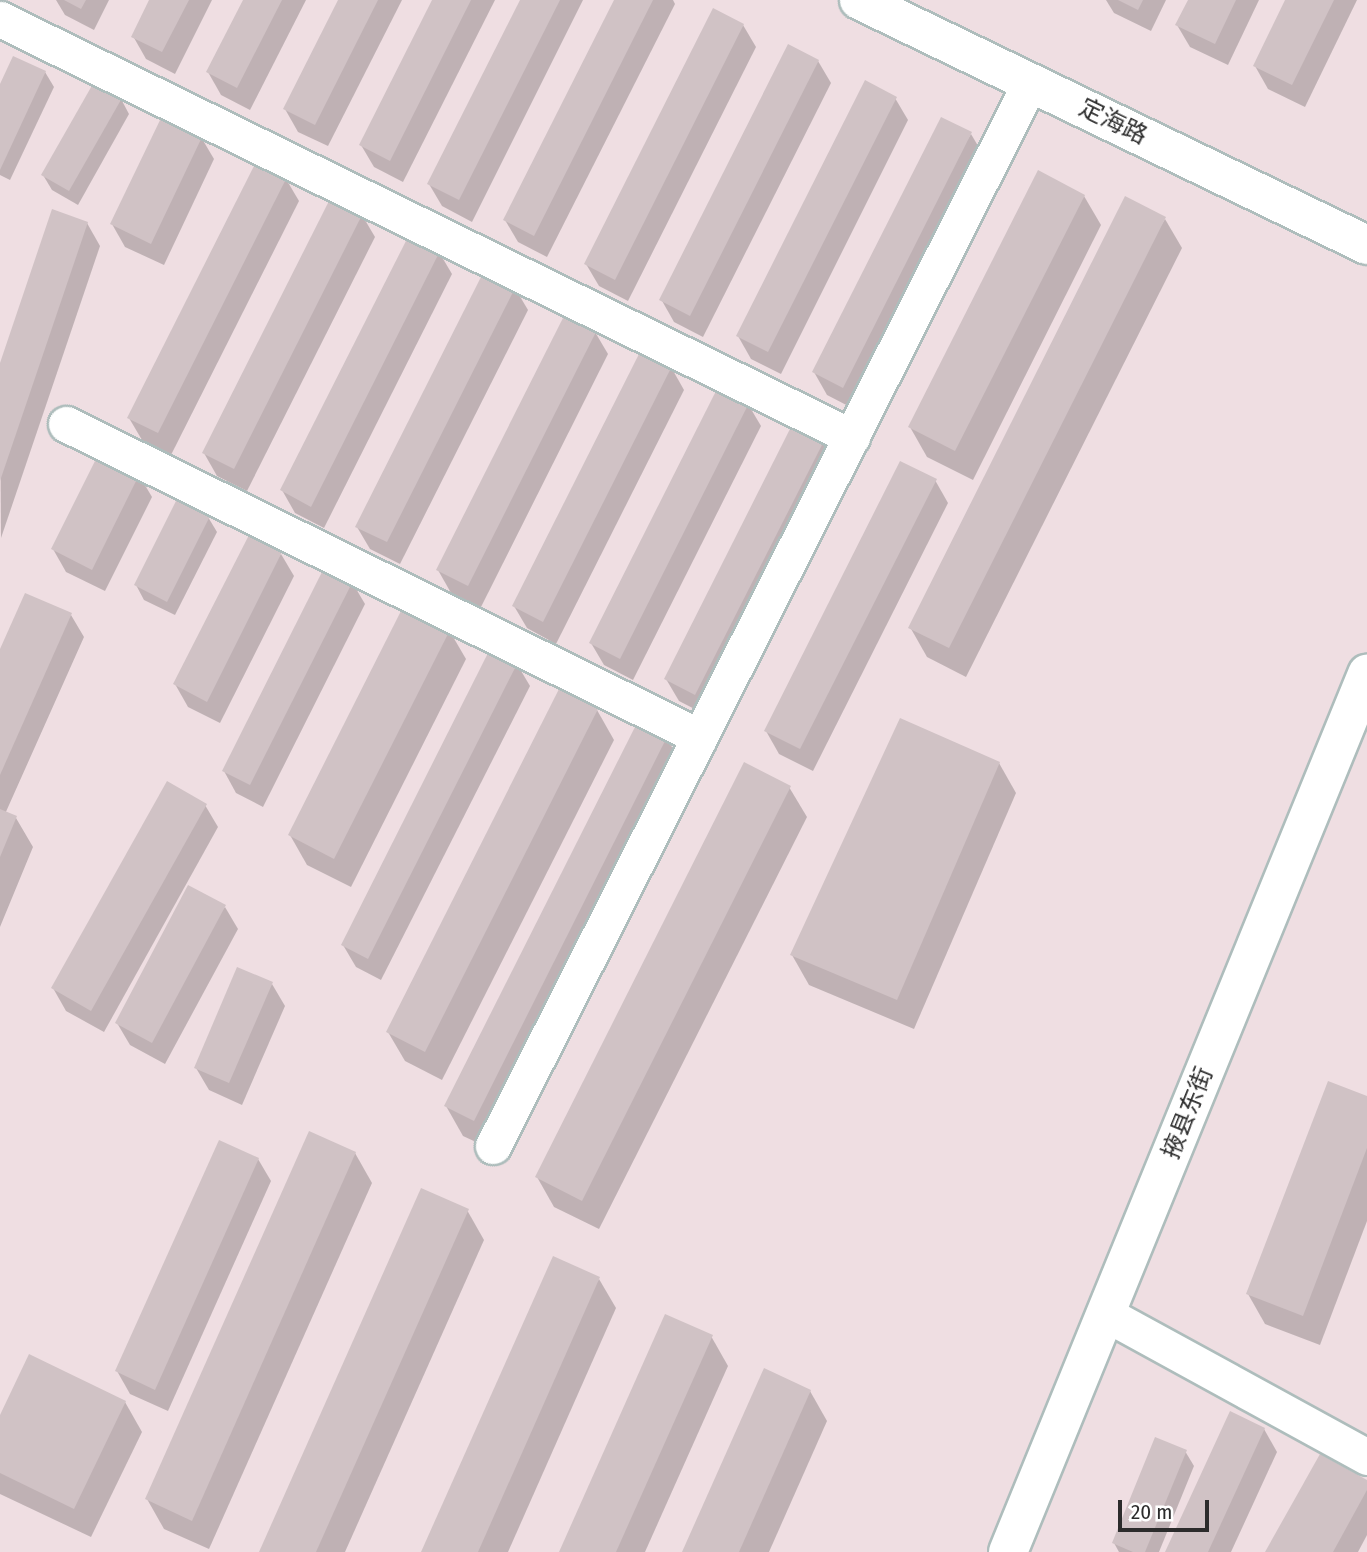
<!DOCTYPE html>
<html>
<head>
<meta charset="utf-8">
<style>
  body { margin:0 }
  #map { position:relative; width:1367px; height:1552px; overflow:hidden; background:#efdee2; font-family:"Fira Sans Condensed","Noto Sans SC",sans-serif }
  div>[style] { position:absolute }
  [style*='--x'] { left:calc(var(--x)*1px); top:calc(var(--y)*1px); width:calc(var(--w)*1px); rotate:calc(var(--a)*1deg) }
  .shadow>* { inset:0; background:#0003 }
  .building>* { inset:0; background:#d0c2c5 }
  .roads { filter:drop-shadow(2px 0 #aebdbc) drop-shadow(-2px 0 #aebdbc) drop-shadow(0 2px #aebdbc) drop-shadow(0 -2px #aebdbc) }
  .minor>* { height:35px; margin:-17.5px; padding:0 17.5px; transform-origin:17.5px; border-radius:17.5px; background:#fff }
  .tertiary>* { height:38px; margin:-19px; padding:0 19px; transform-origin:19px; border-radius:19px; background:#fff }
  .secondary>* { height:38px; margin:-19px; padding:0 19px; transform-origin:19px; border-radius:19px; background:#fff }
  span { translate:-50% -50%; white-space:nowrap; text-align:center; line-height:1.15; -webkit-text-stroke:6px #fff; paint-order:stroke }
  .street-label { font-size:24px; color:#2c2c2c }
  .scale { position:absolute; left:1118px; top:1500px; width:91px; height:32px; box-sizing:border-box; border:4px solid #2c2c2c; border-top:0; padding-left:9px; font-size:21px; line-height:24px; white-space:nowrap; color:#2c2c2c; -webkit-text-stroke:5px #fff; paint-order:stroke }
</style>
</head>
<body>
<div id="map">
  <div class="shadow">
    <i style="clip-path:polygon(56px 0,109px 0,94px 30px,65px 15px)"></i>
    <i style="clip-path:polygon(151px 0,212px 0,175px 74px,146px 59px,133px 36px)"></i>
    <i style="clip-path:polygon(245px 0,306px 0,250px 110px,221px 95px,208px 72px)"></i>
    <i style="clip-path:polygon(340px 0,402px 0,328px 146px,298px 132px,285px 109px)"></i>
    <i style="clip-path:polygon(434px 0,495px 0,403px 182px,374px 167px,361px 145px)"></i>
    <i style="clip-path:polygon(522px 0,583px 0,472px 222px,442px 206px,429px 184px)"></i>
    <i style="clip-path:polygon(616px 0,673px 0,675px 4px,547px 257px,518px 242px,505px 220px)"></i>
    <i style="clip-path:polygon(1106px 0,1166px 0,1151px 31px,1114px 13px)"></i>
    <i style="clip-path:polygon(1189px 0,1259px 0,1228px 65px,1190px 47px,1177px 25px)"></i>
    <i style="clip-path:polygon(1287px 0,1357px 0,1305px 107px,1268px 89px,1255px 66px)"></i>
    <i style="clip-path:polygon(743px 25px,756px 47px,628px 301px,599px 286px,586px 264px)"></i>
    <i style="clip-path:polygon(818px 61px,831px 83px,703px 337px,674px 322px,661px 299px)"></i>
    <i style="clip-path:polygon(45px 72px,54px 87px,10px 180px,0 175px,0 88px)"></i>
    <i style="clip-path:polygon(895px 98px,908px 120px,781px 374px,751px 359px,738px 336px)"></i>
    <i style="clip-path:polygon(121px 99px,129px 114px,78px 205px,52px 190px,43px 175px)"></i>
    <i style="clip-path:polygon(971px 134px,984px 156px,856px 410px,827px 395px,814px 372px)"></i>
    <i style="clip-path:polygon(201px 137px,214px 159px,164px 265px,125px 247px,112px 224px)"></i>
    <i style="clip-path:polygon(257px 164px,286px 179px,299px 201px,171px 455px,142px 440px,129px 418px)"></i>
    <i style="clip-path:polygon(1084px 196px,1101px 225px,973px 480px,927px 457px,910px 427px)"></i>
    <i style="clip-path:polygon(362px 215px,375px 237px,247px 491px,217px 476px,204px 453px)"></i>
    <i style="clip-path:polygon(1165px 219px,1182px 248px,966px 677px,927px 657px,910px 627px)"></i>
    <i style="clip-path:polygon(87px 223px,100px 246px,1px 538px,0 369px)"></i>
    <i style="clip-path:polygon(439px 252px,452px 274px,324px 528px,295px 513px,282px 490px)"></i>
    <i style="clip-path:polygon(515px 288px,528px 310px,400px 564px,370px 549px,357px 527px)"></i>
    <i style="clip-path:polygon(595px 332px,608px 354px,481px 607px,451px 593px,438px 570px)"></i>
    <i style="clip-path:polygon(671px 367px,684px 390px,556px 644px,527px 628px,514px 606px)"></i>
    <i style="clip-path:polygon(748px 404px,761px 426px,633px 680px,604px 665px,591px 643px)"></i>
    <i style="clip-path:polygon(823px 440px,836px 463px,708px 716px,679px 701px,666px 679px)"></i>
    <i style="clip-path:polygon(139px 475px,152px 497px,105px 591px,66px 572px,53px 549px)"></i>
    <i style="clip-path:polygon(935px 480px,948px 503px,813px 771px,779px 754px,766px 731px)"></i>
    <i style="clip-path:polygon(208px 517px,217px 532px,175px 615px,144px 600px,136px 585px)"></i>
    <i style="clip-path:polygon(281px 554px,294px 576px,220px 723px,188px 707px,175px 684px)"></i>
    <i style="clip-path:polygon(352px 582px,365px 604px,263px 807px,236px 793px,224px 771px)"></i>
    <i style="clip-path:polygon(71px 615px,84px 637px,5px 814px,16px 818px,33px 847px,0 927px,0 653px)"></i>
    <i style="clip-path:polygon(449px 630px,466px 659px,351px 887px,307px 865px,290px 835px)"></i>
    <i style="clip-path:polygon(517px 664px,530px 686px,381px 980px,356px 967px,343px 945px)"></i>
    <i style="clip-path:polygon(597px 710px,614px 740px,442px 1080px,405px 1061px,388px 1032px)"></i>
    <i style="clip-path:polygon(666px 737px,683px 766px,491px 1149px,463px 1136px,446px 1106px)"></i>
    <i style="clip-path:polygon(999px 763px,1016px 793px,914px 1029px,809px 985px,792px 955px)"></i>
    <i style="clip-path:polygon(789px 787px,807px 817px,599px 1229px,554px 1207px,537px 1177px)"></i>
    <i style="clip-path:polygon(205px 805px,218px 827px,104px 1032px,66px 1011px,53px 988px)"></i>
    <i style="clip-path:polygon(225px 907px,238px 929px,165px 1064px,130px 1045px,117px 1023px)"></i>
    <i style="clip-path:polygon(272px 984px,285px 1006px,242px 1105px,209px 1090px,196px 1068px)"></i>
    <i style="clip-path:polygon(1367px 1098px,1367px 1221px,1320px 1345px,1265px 1324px,1248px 1294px)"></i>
    <i style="clip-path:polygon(355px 1153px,372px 1183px,209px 1549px,164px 1529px,147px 1499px)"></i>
    <i style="clip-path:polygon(258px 1159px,271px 1181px,168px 1411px,130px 1394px,117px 1371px)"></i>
    <i style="clip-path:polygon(467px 1210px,484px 1240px,345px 1552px,261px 1552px)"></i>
    <i style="clip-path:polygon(599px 1279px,616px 1308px,508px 1552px,423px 1552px)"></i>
    <i style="clip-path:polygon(711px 1336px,728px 1366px,645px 1552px,561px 1552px)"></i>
    <i style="clip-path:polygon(810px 1391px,827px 1421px,769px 1552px,684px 1552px)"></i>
    <i style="clip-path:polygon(125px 1402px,142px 1432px,91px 1537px,0 1494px,0 1419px)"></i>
    <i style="clip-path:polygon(1264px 1429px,1277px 1452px,1231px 1552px,1167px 1552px)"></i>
    <i style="clip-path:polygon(1185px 1451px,1194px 1466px,1159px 1552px,1119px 1552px,1114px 1543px)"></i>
    <i style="clip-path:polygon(1367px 1482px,1367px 1535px,1358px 1552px,1267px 1552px)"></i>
  </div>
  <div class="building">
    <i style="clip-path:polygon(64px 0,86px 0,81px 9px)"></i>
    <i style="clip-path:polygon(149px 0,189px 0,162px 52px,131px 37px)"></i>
    <i style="clip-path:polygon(243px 0,282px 0,237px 88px,206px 72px)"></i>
    <i style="clip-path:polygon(338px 0,378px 0,315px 125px,283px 109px)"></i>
    <i style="clip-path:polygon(432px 0,471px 0,390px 161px,359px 145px)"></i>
    <i style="clip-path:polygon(520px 0,560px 0,459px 200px,427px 184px)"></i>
    <i style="clip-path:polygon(614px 0,653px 0,534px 236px,503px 220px)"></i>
    <i style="clip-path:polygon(1118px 0,1143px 0,1138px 10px)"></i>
    <i style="clip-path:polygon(1188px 0,1236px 0,1215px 44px,1175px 25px)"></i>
    <i style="clip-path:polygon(1285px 0,1334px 0,1292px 85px,1253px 66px)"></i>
    <i style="clip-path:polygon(713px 8px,744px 24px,615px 280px,584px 264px)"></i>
    <i style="clip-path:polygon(788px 44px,819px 60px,690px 316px,659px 300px)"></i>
    <i style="clip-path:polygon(13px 56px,46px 71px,0 170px,0 84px)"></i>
    <i style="clip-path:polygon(865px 80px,897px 97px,768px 352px,736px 336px)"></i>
    <i style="clip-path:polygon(94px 82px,122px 98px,69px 191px,41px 175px)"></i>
    <i style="clip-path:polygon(162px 116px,203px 135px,151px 244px,110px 224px)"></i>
    <i style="clip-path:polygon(941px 117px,972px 132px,843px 388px,812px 372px)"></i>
    <i style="clip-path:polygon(256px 162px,287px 177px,158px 433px,127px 418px)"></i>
    <i style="clip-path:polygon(1038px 170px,1085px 195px,955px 451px,908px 427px)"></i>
    <i style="clip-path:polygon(1125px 196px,1166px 217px,949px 648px,908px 628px)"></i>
    <i style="clip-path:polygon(331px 197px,363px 213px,234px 469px,202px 453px)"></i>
    <i style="clip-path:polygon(52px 209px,88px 222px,0 481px,0 363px)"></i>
    <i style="clip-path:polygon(409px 235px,440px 251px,311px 507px,280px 490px)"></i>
    <i style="clip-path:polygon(484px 271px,516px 286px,387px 542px,355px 527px)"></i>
    <i style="clip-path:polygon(565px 314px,597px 330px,468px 586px,436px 570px)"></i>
    <i style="clip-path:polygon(641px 350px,672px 366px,543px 622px,512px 606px)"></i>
    <i style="clip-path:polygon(718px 387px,749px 403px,620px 659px,589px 643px)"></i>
    <i style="clip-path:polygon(793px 423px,825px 439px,695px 695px,664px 679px)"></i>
    <i style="clip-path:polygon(99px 453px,140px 473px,92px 570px,51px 549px)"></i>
    <i style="clip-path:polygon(900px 461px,937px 479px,800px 749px,764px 731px)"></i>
    <i style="clip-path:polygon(177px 499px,210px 516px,167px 602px,134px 585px)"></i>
    <i style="clip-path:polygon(249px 535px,282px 552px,207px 702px,173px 684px)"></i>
    <i style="clip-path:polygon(325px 566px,353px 581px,250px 785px,222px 771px)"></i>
    <i style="clip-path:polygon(25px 593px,72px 613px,0 775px,0 649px)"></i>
    <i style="clip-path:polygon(404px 605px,451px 628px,334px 859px,288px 835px)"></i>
    <i style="clip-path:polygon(490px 649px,518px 662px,368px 959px,341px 945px)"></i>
    <i style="clip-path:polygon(559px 689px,598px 709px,425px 1052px,386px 1032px)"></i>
    <i style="clip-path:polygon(900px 718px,1000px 762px,897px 1000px,790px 955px)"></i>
    <i style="clip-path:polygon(638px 721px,668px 735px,474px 1121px,444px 1106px)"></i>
    <i style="clip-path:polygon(744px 762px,791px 786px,582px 1201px,535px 1177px)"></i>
    <i style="clip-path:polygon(167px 781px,207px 804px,91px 1011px,51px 988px)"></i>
    <i style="clip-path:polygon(0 809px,17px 816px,0 857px)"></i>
    <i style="clip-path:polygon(188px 885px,226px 905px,152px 1043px,115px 1023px)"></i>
    <i style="clip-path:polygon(237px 967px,273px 982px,229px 1083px,194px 1068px)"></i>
    <i style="clip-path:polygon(1328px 1081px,1367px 1096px,1367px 1148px,1303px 1316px,1246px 1294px)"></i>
    <i style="clip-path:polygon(309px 1131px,356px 1152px,192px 1521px,145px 1499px)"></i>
    <i style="clip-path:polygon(219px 1140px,259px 1158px,155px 1390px,115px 1371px)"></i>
    <i style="clip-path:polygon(421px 1188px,469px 1209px,316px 1552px,259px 1552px)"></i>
    <i style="clip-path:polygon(553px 1256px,600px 1277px,478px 1552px,421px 1552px)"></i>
    <i style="clip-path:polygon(665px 1314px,713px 1335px,616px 1552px,559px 1552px)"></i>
    <i style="clip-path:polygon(29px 1354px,126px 1401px,74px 1509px,0 1473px,0 1415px)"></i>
    <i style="clip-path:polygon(764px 1368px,811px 1390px,739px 1552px,682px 1552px)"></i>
    <i style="clip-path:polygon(1230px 1411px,1265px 1428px,1208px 1552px,1165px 1552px)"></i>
    <i style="clip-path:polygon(1155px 1437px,1187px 1450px,1145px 1552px,1133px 1552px,1112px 1543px)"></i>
    <i style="clip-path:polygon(1320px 1454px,1367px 1480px,1367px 1490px,1333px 1552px,1265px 1552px)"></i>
  </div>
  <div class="roads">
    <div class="minor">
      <i style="--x:0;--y:19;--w:949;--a:26.13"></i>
      <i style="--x:66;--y:424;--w:707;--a:26.28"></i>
      <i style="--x:493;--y:1146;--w:1191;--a:-63.2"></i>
      <i style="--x:1106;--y:1314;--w:298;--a:28.7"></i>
    </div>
    <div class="tertiary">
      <i style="--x:859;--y:0;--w:564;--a:25.75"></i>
    </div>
    <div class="secondary">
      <i style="--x:1008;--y:1552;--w:949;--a:-67.76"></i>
    </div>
  </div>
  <div class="street-label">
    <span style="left:1113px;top:122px;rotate:26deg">定海路</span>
    <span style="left:1188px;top:1113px;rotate:-68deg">掖县东街</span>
  </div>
  <div class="scale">20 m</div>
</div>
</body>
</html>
